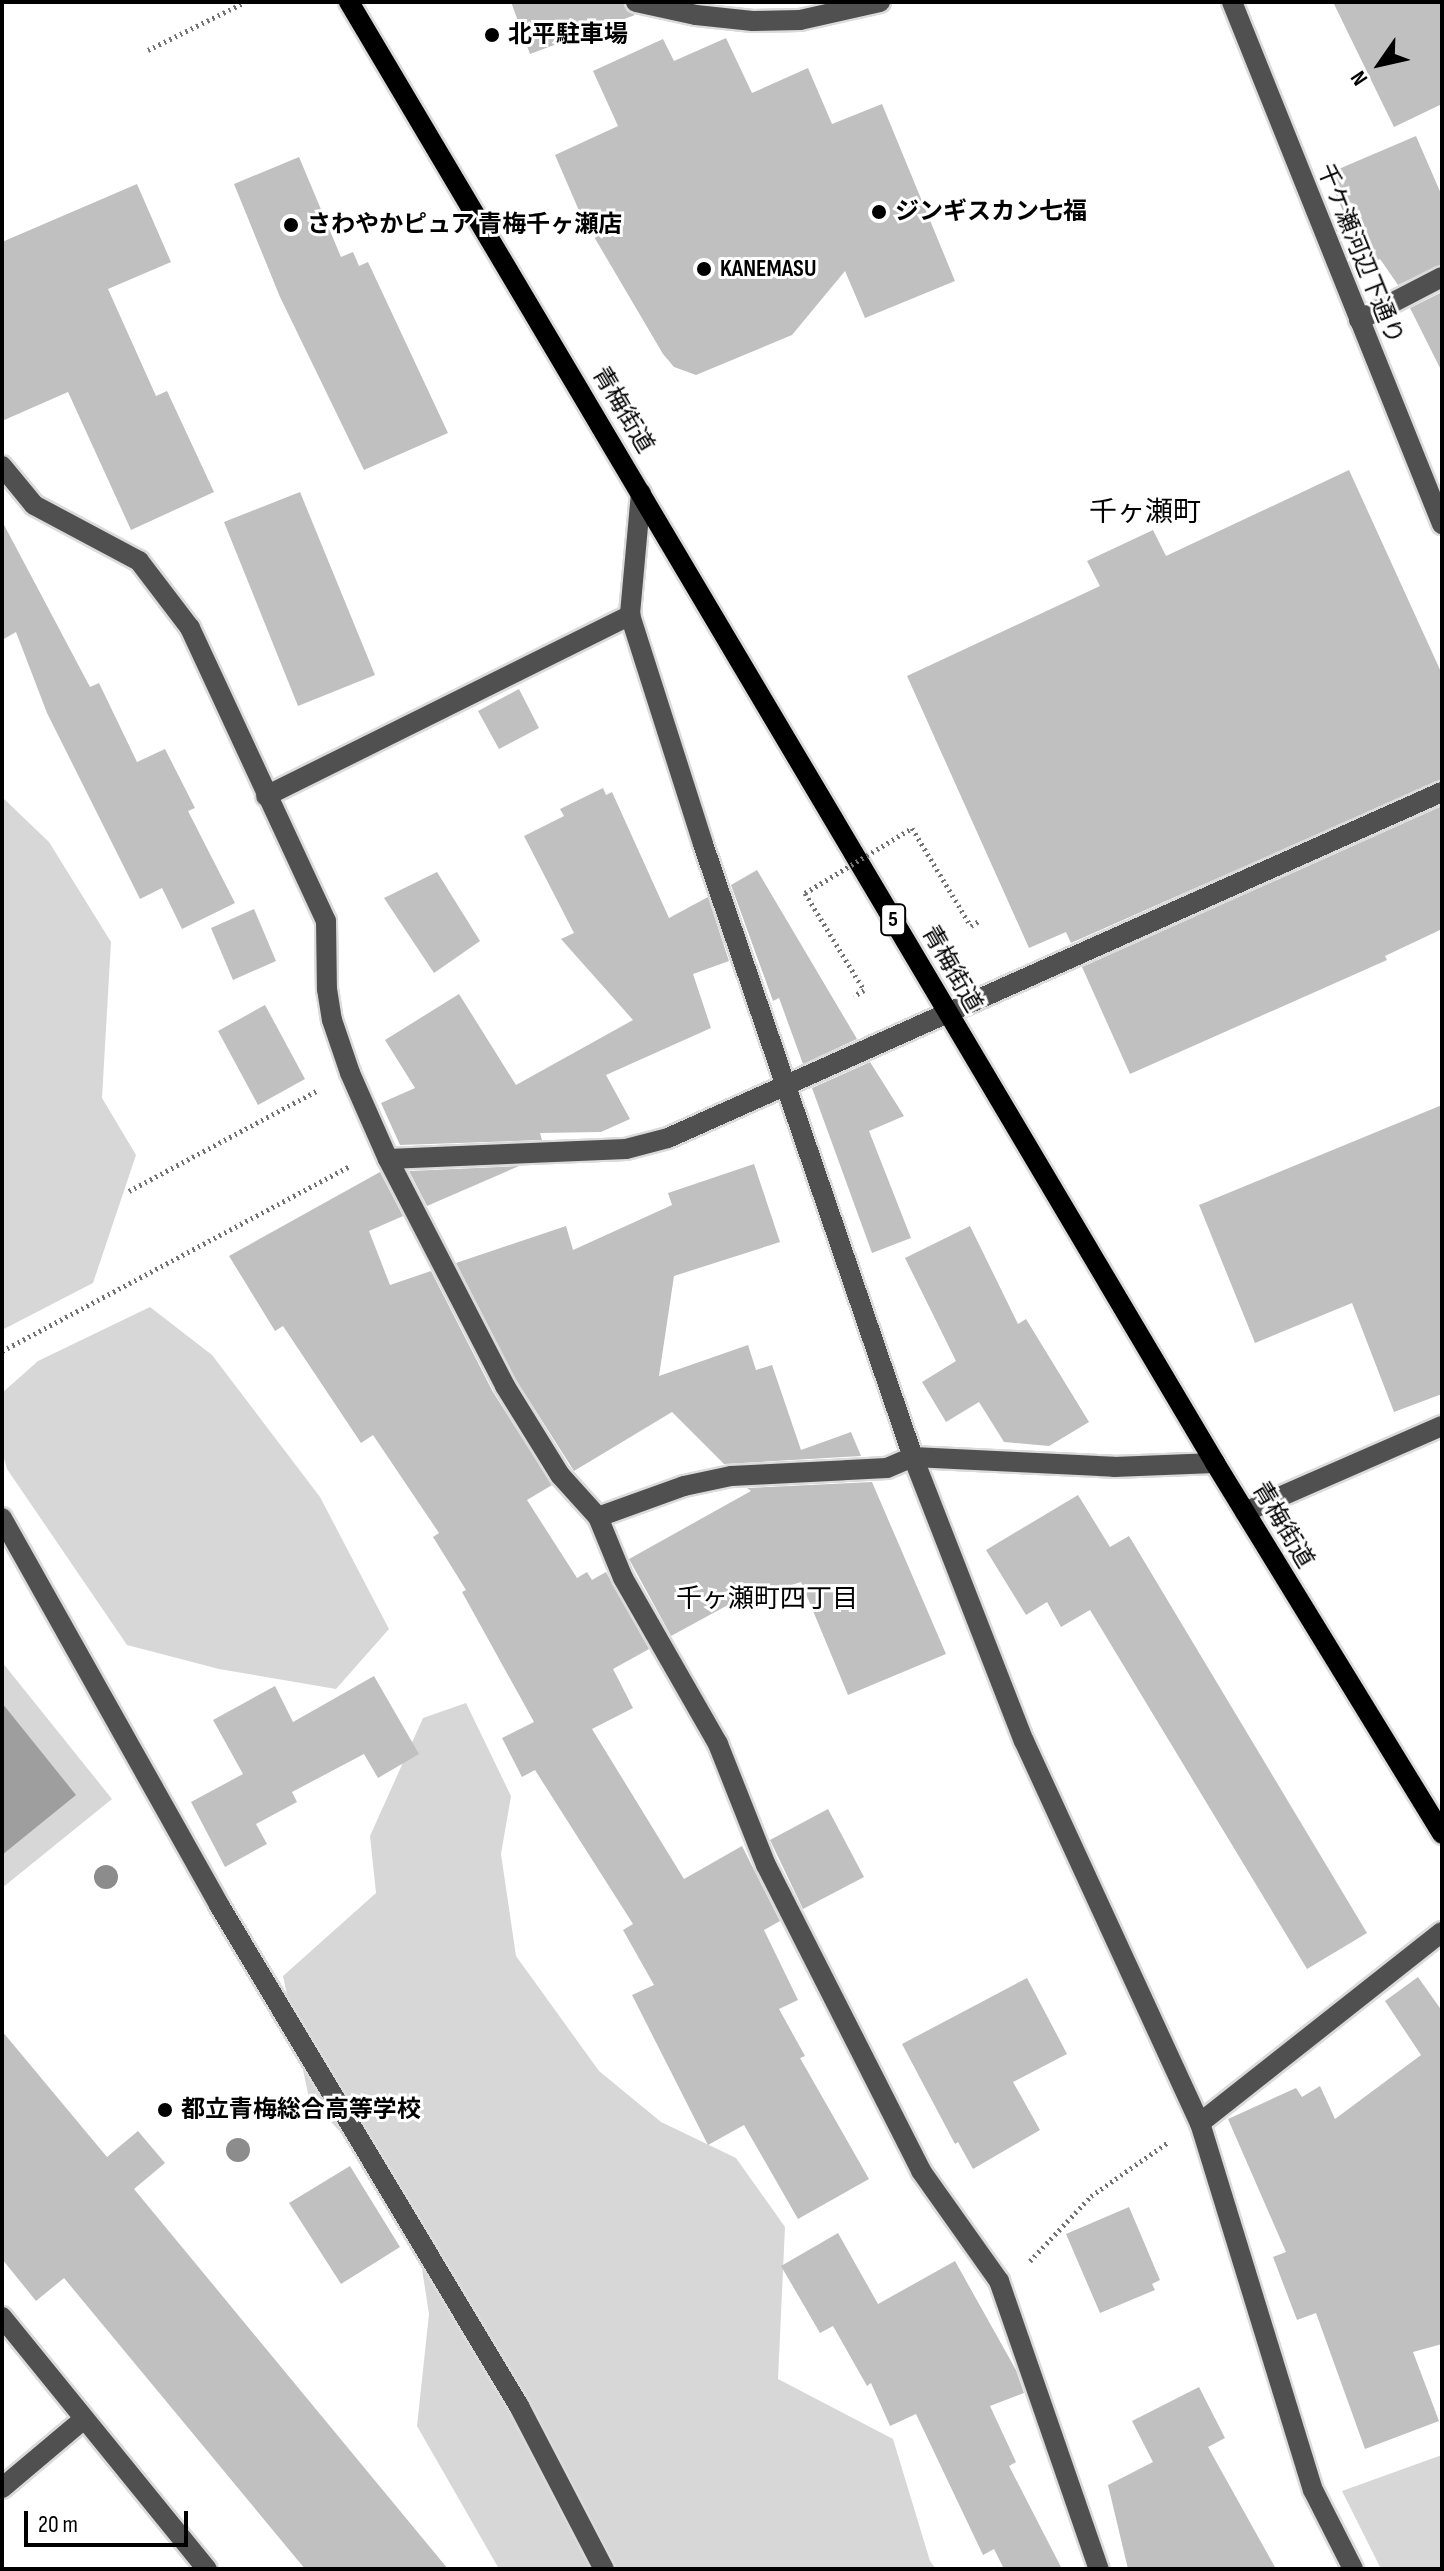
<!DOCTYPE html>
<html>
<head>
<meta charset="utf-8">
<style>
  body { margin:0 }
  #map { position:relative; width:1444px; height:2571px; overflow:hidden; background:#fff; font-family:"Sofia Sans Condensed","Noto Sans JP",sans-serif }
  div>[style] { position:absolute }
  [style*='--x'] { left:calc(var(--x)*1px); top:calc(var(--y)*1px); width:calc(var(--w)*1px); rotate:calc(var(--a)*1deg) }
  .green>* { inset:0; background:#d7d7d7 }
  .water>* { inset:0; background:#9e9e9e }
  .building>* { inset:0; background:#c0c0c0 }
  .path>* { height:5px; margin-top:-2.5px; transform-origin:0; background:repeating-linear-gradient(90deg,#727272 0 2px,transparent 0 6px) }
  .roads { filter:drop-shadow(2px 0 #dbdbdb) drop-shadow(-2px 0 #dbdbdb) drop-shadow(0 2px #dbdbdb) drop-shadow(0 -2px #dbdbdb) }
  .minor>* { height:20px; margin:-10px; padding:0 10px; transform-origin:10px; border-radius:10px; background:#505050 }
  .major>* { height:20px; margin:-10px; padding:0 10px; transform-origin:10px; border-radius:10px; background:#000 }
  .path-bridge>* { height:5px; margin-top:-2.5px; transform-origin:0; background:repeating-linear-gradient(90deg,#727272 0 2px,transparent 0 6px) }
  .trees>* { width:24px; height:24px; margin:-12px; border-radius:50%; background:#8c8c8c }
  .dots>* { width:22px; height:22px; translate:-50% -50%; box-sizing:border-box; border:4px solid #fff; border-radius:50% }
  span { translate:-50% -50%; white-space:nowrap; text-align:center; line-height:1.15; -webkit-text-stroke:6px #fff; paint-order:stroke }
  .shield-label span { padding:2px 6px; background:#fff; border:2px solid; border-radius:6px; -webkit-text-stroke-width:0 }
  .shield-label { font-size:22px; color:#000; font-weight:700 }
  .poi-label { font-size:24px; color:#000; font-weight:700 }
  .left { translate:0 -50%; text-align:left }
  .street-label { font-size:24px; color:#000 }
  .neighbourhood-label { font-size:26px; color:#000 }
  .quarter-label { font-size:28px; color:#000 }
  .frame { position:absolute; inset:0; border:4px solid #000; pointer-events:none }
  .north { position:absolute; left:1340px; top:24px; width:80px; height:80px; -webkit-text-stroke:6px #fff; paint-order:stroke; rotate:236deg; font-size:22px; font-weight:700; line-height:32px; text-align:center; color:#000 }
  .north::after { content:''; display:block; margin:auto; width:28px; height:36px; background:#000; clip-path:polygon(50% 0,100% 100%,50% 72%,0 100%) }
  .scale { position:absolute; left:24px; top:2511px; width:164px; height:36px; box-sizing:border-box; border:4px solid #000; border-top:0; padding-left:10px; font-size:24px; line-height:28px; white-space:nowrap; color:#000; -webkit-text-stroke:6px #fff; paint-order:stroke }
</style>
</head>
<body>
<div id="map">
  <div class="green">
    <i style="clip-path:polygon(2px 797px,49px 842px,111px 942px,102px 1098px,136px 1155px,93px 1283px,2px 1330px)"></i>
    <i style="clip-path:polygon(150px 1307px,212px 1355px,320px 1497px,389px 1629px,336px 1689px,219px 1669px,127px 1645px,7px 1469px,2px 1451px,2px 1393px,38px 1361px)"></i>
    <i style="clip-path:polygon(2px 1662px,112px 1799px,2px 1888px)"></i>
    <i style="clip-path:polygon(466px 1703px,511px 1796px,501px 1854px,516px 1956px,599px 2071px,661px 2122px,736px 2158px,785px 2227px,778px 2379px,893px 2439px,930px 2561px,936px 2569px,499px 2569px,417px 2426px,429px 2314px,413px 2211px,309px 2098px,283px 1976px,376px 1893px,370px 1836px,423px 1718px)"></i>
    <i style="clip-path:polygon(1442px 2455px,1442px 2569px,1381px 2569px,1342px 2491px)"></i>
  </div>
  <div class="water">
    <i style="clip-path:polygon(2px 1703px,76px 1795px,2px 1855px)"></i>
  </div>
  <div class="building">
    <i style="clip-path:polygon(511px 2px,623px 2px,627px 11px,635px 15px,530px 54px)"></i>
    <i style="clip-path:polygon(1333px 2px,1442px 2px,1442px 104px,1394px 127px)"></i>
    <i style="clip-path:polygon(726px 38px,752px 93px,808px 68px,832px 124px,882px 104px,955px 281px,865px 318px,845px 271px,792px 335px,696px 375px,674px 367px,663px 354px,580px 213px,555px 155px,618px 126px,593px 71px,663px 39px,674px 61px)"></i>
    <i style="clip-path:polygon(1416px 136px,1442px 196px,1442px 264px,1398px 285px,1380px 259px,1366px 265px,1327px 174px)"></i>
    <i style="clip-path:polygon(299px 157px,341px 257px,353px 252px,359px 266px,368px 262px,448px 433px,364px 470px,280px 297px,234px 184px)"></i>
    <i style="clip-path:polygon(137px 184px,171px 262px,108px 289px,156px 396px,167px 391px,214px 492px,131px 530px,68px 392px,2px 421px,2px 242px)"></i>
    <i style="clip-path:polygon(1442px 292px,1442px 372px,1410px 308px)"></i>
    <i style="clip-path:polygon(1349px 470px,1442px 674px,1442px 779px,1071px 943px,1066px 932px,1029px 948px,907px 676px,1100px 586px,1087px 561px,1153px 530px,1166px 556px)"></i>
    <i style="clip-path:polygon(300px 492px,375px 675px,298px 706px,224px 522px)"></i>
    <i style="clip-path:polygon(2px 521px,90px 687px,99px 683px,137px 762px,165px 749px,195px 808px,188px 811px,235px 903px,182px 929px,162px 888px,140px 899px,47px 713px,16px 632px,2px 640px)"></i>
    <i style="clip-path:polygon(519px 689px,539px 728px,499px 749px,478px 711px)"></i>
    <i style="clip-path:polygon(603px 788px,606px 795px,612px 792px,669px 918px,708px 897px,729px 961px,693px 974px,711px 1028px,606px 1075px,630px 1119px,601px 1132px,540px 1133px,542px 1140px,400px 1145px,381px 1103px,415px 1088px,385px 1040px,459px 994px,516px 1085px,633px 1020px,561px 939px,574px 933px,524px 836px,564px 816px,560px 809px)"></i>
    <i style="clip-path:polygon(1442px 806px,1442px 929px,1385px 956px,1387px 960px,1130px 1074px,1082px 967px)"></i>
    <i style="clip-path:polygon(757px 870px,857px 1039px,803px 1064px,779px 998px,773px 1001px,731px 885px)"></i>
    <i style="clip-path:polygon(437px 872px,480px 941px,434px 973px,384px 898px)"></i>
    <i style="clip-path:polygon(254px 909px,276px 961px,233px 980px,211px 928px)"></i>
    <i style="clip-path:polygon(265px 1005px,305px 1079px,258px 1105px,218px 1031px)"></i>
    <i style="clip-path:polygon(870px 1062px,904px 1116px,869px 1131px,911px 1238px,872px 1253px,812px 1088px)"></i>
    <i style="clip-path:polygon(1442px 1105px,1442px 1394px,1394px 1412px,1352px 1303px,1255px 1343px,1199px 1205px)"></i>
    <i style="clip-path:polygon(754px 1164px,780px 1242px,674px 1276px,659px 1376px,748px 1345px,756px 1370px,772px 1365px,801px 1450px,851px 1432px,861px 1456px,724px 1464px,672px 1412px,574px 1471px,516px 1380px,456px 1263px,566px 1226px,573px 1250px,672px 1205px,668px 1193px)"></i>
    <i style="clip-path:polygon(519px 1166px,427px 1206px,409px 1171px)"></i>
    <i style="clip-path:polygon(380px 1172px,403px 1216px,369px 1231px,390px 1285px,431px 1271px,493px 1392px,552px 1485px,527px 1500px,577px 1578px,587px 1572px,592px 1580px,606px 1572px,649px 1649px,613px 1669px,633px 1708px,592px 1729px,684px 1879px,742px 1846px,780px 1921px,764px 1930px,798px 2000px,779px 2009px,805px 2056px,800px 2058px,869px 2179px,798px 2219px,744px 2125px,708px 2145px,632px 1995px,654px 1985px,623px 1930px,633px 1924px,535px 1770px,522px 1777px,502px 1738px,534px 1722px,462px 1592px,466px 1590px,433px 1537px,439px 1533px,373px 1435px,361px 1443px,283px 1326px,275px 1331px,229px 1256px)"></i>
    <i style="clip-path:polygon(970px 1226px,1018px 1324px,1026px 1319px,1089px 1422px,1049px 1446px,1004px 1442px,979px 1402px,946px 1422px,922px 1382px,956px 1361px,905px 1258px)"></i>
    <i style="clip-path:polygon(872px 1482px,946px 1654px,848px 1695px,801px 1582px,728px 1605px,671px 1636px,629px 1559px,751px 1491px,747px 1488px)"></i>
    <i style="clip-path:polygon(1078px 1495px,1110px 1547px,1129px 1536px,1367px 1933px,1307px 1969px,1090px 1610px,1061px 1627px,1047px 1602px,1026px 1615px,986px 1550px)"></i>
    <i style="clip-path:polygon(374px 1676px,419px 1754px,378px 1778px,364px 1754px,292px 1792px,297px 1802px,256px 1824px,267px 1844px,225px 1867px,191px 1802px,243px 1774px,213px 1720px,275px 1686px,293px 1722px)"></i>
    <i style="clip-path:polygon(828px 1809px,864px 1877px,803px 1909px,770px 1840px)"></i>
    <i style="clip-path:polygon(1418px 1977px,1442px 2011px,1442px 2344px,1413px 2352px,1439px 2421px,1365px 2449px,1316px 2313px,1297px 2320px,1273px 2257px,1286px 2252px,1228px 2119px,1296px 2088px,1302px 2097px,1320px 2086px,1335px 2119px,1421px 2055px,1385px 2001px)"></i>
    <i style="clip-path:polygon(1027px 1978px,1067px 2054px,1013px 2082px,1040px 2130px,973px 2169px,958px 2142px,955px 2144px,902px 2044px)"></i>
    <i style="clip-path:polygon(2px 2031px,107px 2157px,138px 2131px,165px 2163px,134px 2189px,448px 2569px,305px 2569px,64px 2278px,36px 2301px,2px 2259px)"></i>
    <i style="clip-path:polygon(350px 2166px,400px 2247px,341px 2284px,289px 2203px)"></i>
    <i style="clip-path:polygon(1129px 2207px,1160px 2280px,1152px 2284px,1155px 2290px,1100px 2313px,1066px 2234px)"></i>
    <i style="clip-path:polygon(838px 2233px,878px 2304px,955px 2261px,1016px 2370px,1024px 2393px,990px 2406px,1016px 2462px,1009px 2466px,1062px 2569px,1004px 2569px,994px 2549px,983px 2555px,916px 2414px,890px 2426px,871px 2383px,867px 2386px,833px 2326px,820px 2333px,781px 2266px)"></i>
    <i style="clip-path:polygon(1199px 2387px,1225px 2438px,1208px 2447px,1276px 2569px,1128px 2569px,1108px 2485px,1153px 2462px,1132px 2421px)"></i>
  </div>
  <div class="path">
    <i style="--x:148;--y:50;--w:108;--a:-26.3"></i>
    <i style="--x:912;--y:828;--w:114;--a:59"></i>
    <i style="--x:971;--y:926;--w:9;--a:-32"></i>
    <i style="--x:805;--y:893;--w:114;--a:58.7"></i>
    <i style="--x:864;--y:990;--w:12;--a:149"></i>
    <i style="--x:129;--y:1191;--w:214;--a:-28.1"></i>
    <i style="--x:2;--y:1351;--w:394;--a:-28"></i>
    <i style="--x:1030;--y:2261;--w:89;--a:-46.8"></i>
    <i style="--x:1091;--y:2196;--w:93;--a:-34.9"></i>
  </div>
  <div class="roads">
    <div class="minor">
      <i style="--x:636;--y:2;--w:61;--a:12.2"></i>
      <i style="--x:696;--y:15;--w:57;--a:6"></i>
      <i style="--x:753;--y:21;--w:47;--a:-1.2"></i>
      <i style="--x:800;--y:20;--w:82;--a:-12.7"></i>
      <i style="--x:1232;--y:2;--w:563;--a:68.09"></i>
      <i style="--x:1359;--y:320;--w:93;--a:-27.4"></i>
      <i style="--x:2;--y:466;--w:50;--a:50.6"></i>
      <i style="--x:34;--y:505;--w:119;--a:28.1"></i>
      <i style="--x:139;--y:561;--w:84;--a:52.7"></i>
      <i style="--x:190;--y:628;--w:323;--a:65.1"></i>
      <i style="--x:326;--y:921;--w:68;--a:89.2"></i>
      <i style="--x:327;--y:989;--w:31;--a:81"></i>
      <i style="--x:332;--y:1020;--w:56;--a:71.2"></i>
      <i style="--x:350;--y:1073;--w:94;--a:66.2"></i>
      <i style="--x:388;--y:1159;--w:255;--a:62.7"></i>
      <i style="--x:505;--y:1386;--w:105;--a:58.3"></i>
      <i style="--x:560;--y:1475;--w:57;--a:47.9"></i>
      <i style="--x:598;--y:1517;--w:66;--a:67.7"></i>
      <i style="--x:623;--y:1578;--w:191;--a:60.2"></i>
      <i style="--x:718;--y:1744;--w:130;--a:68.4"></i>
      <i style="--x:766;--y:1865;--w:343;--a:63.1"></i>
      <i style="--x:921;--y:2171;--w:135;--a:54.7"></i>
      <i style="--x:999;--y:2281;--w:305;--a:70.9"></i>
      <i style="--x:641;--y:493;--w:122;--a:95.2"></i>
      <i style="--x:630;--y:615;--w:240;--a:72.3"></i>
      <i style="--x:703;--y:844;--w:648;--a:71.09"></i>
      <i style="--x:913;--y:1457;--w:305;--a:68.7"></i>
      <i style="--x:1024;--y:1741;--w:421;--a:65.3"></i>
      <i style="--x:1200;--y:2123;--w:384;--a:72.9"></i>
      <i style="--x:1313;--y:2490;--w:89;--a:63.1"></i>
      <i style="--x:266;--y:796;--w:407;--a:-26.4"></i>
      <i style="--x:388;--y:1159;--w:238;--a:-2.4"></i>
      <i style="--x:626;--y:1149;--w:43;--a:-14.7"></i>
      <i style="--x:668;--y:1138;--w:848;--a:-24.09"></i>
      <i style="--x:1245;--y:1512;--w:215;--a:-23.6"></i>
      <i style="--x:598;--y:1517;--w:91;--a:-19.8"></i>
      <i style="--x:684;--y:1486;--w:48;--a:-12"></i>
      <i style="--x:731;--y:1476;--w:156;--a:-2.9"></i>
      <i style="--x:887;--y:1468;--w:28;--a:-23"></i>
      <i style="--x:913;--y:1457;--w:201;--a:2.8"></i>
      <i style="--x:1114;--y:1467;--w:101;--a:-2.3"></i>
      <i style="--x:2;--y:1518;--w:444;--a:60.7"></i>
      <i style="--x:219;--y:1905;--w:584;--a:59.09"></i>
      <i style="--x:519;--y:2406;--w:184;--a:62.5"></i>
      <i style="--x:1200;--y:2123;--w:308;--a:-38.3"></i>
      <i style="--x:2;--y:2317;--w:325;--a:50.9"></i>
      <i style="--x:2;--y:2488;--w:107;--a:-40.1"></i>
    </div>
    <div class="major">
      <i style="--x:349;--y:2;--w:1698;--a:59.34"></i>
      <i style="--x:1215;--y:1463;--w:435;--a:58.5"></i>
    </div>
  </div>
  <div class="path-bridge">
    <i style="--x:805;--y:893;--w:125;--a:-31.3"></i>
  </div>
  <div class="trees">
    <i style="left:106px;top:1877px"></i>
    <i style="left:238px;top:2150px"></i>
  </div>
  <div class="dots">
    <i style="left:492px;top:35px;background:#000"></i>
    <i style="left:879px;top:212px;background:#000"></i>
    <i style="left:291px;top:225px;background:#000"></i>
    <i style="left:704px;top:269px;background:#000"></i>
    <i style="left:165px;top:2110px;background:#000"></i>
  </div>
  <div class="shield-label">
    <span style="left:893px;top:920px">5</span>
  </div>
  <div class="poi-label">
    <span class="left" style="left:508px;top:35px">北平駐車場</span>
    <span class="left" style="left:895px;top:212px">ジンギスカン七福</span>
    <span class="left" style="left:307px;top:225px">さわやかピュア 青梅千ヶ瀬店</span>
    <span class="left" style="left:720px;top:269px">KANEMASU</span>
    <span class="left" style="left:181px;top:2110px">都立青梅総合高等学校</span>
  </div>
  <div class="street-label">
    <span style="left:1360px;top:254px;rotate:68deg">千ケ瀬河辺下通り</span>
    <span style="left:623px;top:410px;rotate:59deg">青梅街道</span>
    <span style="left:952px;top:969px;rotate:60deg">青梅街道</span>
    <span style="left:1283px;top:1525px;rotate:59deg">青梅街道</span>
  </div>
  <div class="neighbourhood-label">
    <span style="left:767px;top:1600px">千ヶ瀬町四丁目</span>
  </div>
  <div class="quarter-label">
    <span style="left:1145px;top:513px">千ヶ瀬町</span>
  </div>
  <div class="frame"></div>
  <div class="north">N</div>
  <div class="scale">20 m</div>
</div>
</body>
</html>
